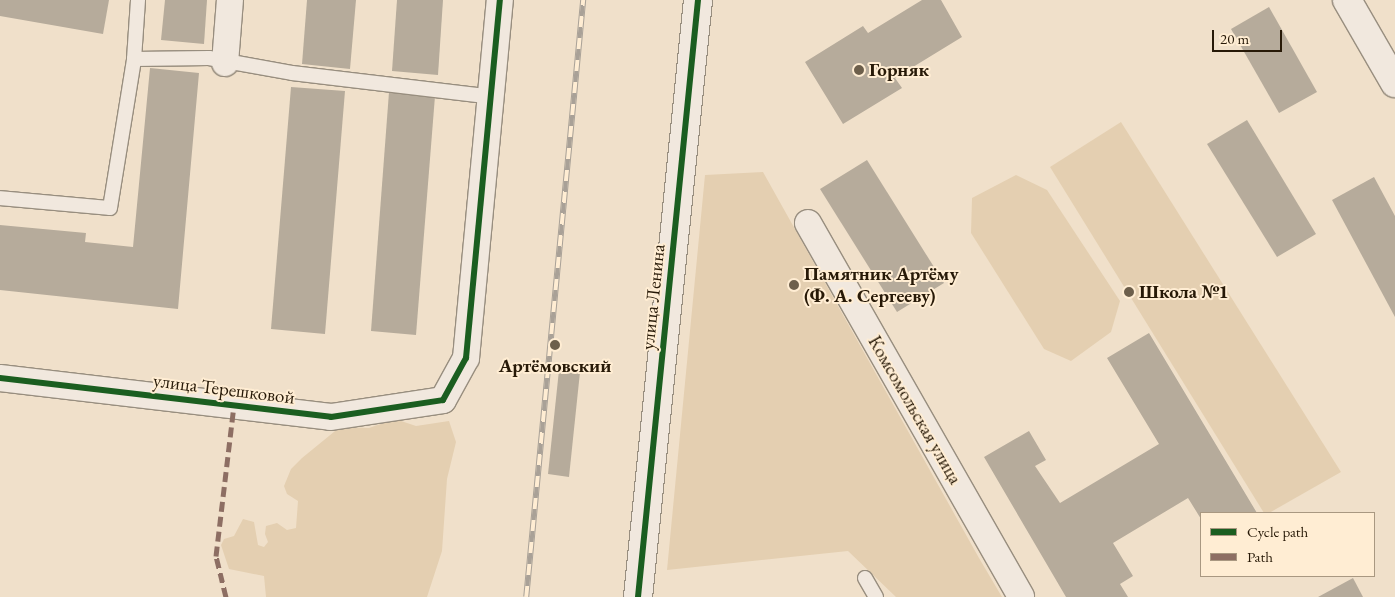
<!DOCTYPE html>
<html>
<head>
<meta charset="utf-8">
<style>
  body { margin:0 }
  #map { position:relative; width:1395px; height:597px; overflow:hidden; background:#f0e0ca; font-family:"EB Garamond",serif }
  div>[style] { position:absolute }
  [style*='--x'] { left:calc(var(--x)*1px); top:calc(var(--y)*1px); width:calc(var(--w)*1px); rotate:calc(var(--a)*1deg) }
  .green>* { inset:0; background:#e4cfb1 }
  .building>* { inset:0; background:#b6ab9b }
  .roads { filter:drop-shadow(1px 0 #988e7f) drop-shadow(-1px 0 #988e7f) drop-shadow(0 1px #988e7f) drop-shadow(0 -1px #988e7f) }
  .lane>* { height:14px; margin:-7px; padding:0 7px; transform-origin:7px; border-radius:7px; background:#f1e8de }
  .street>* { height:26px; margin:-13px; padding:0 13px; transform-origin:13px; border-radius:13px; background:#f1e8de }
  .secondary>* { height:28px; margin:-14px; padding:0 14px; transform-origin:14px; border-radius:14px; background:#f1e8de }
  .rail>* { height:5.5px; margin-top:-2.75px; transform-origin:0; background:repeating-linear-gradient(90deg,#ffedd3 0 11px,#a9a197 0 22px); box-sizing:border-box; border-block:1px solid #a9a197 }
  .quiet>* { height:5px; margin-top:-2.5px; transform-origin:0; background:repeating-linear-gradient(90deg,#8d6e63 0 10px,transparent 0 15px) }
  .cycleway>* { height:6px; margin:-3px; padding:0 3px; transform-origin:3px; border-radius:3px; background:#1b5e20 }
  .dots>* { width:14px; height:14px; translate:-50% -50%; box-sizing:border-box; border:2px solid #ffedd3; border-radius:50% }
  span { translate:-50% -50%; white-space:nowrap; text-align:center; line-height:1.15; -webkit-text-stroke:4px #ffedd3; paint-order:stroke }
  .poi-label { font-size:19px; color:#271907; font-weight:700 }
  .left { translate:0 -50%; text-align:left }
  .street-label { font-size:19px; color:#271907 }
  .legend { position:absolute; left:1200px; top:512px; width:175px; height:65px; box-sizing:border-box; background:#ffedd3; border:1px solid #a99881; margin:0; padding:6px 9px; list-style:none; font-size:15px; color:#271907 }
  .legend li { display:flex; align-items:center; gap:10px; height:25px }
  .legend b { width:25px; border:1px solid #a99881 }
  .scale { position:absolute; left:1212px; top:30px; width:70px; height:22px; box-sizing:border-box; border:2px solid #271907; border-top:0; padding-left:6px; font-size:15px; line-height:18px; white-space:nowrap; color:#271907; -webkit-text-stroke:4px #ffedd3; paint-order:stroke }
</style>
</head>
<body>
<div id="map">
  <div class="green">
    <i style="clip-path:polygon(1121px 122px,1341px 472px,1269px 513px,1264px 513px,1050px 167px)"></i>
    <i style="clip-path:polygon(763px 172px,979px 558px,1002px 597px,896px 597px,848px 551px,667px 570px,705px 175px)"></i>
    <i style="clip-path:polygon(1016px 175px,1047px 190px,1120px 301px,1111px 332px,1071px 361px,1044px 349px,971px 233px,972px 198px)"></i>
    <i style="clip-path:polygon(395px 419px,416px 426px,449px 421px,456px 442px,447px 479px,442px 551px,427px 597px,266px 597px,264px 576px,229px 569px,221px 545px,224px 539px,234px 536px,243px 519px,254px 522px,258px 545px,264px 547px,268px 542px,265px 534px,266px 526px,277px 523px,287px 530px,296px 528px,298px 501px,287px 494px,284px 486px,291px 469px,302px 458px,340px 427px,369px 428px)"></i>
  </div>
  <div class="building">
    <i style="clip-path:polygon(0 0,109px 0,103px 34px,0 16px)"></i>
    <i style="clip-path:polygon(165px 0,207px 0,204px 44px,161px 40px)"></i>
    <i style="clip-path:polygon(307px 0,356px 0,350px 69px,302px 64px)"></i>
    <i style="clip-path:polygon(397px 0,443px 0,438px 75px,392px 71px)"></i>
    <i style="clip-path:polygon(922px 0,941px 0,962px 37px,895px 78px,902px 88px,843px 124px,805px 62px,863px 26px,868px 33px)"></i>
    <i style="clip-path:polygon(1269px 7px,1317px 92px,1279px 113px,1231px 29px)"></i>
    <i style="clip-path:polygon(150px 68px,199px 73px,178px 309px,0 290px,0 225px,86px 233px,85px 242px,133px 247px)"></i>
    <i style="clip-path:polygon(291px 87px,345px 91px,325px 334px,271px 329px)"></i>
    <i style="clip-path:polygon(389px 92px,435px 96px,416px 335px,371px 331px)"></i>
    <i style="clip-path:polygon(1247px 120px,1316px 234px,1277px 257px,1207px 144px)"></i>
    <i style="clip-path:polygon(867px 160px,944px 283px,897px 312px,820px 189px)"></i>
    <i style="clip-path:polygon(1374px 177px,1395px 216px,1395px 317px,1332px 200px)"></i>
    <i style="clip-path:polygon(1149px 333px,1257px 513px,1201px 513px,1201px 519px,1188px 498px,1113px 543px,1133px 576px,1120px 584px,1128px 597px,1066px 597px,984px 457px,1029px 431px,1046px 460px,1035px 466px,1060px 503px,1159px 444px,1107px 358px)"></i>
    <i style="clip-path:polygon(559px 370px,580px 372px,569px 477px,548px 474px)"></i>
    <i style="clip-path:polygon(1353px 578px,1363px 597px,1318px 597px)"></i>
  </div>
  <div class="roads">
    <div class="lane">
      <i style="--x:134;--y:59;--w:75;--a:-0.8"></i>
      <i style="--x:209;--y:58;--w:84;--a:10.2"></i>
      <i style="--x:292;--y:73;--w:201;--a:6.8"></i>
      <i style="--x:0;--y:198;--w:110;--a:5.2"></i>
      <i style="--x:110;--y:208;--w:151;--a:-80.8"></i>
      <i style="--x:134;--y:59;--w:59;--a:-86.1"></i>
      <i style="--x:865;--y:578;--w:22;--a:60"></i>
    </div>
    <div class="street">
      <i style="--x:225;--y:63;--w:63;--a:-85.5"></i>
      <i style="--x:808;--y:223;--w:430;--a:60.3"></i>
      <i style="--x:0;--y:378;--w:333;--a:6.7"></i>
      <i style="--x:331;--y:417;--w:113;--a:-8.6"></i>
      <i style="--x:443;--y:400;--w:48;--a:-61.3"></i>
      <i style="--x:466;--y:358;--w:360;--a:-84.6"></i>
    </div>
    <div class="secondary">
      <i style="--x:1347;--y:0;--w:96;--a:60"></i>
      <i style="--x:638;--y:597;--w:600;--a:-84.26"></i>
    </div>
  </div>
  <div class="rail">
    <i style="--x:526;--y:597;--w:600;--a:-84.55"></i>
  </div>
  <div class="quiet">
    <i style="--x:226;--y:597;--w:42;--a:-103.7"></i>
    <i style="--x:216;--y:556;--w:152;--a:-83.2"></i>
  </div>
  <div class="cycleway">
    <i style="--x:0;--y:378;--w:333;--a:6.7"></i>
    <i style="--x:331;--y:417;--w:113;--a:-8.6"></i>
    <i style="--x:443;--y:400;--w:48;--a:-61.3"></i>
    <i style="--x:466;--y:358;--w:360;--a:-84.6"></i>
    <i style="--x:638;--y:597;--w:600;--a:-84.26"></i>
  </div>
  <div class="dots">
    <i style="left:859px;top:70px;background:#6d5f4b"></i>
    <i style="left:794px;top:285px;background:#6d5f4b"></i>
    <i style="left:1129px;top:292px;background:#6d5f4b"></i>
    <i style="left:555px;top:345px;background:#6d5f4b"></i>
  </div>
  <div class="poi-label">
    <span class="left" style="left:869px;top:70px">Горняк</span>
    <span class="left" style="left:804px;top:285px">Памятник Артёму<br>(Ф. А. Сергееву)</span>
    <span class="left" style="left:1139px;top:292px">Школа №1</span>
    <span style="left:555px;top:366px">Артёмовский</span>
  </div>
  <div class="street-label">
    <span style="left:653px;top:297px;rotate:-84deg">улица Ленина</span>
    <span style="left:224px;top:389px;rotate:7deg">улица Терешковой</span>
    <span style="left:915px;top:410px;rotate:60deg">Комсомольская улица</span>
  </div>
  <ul class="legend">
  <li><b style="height:6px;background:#1b5e20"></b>Cycle path</li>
  <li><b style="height:6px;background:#8d6e63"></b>Path</li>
  </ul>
  <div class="scale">20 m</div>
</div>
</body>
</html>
